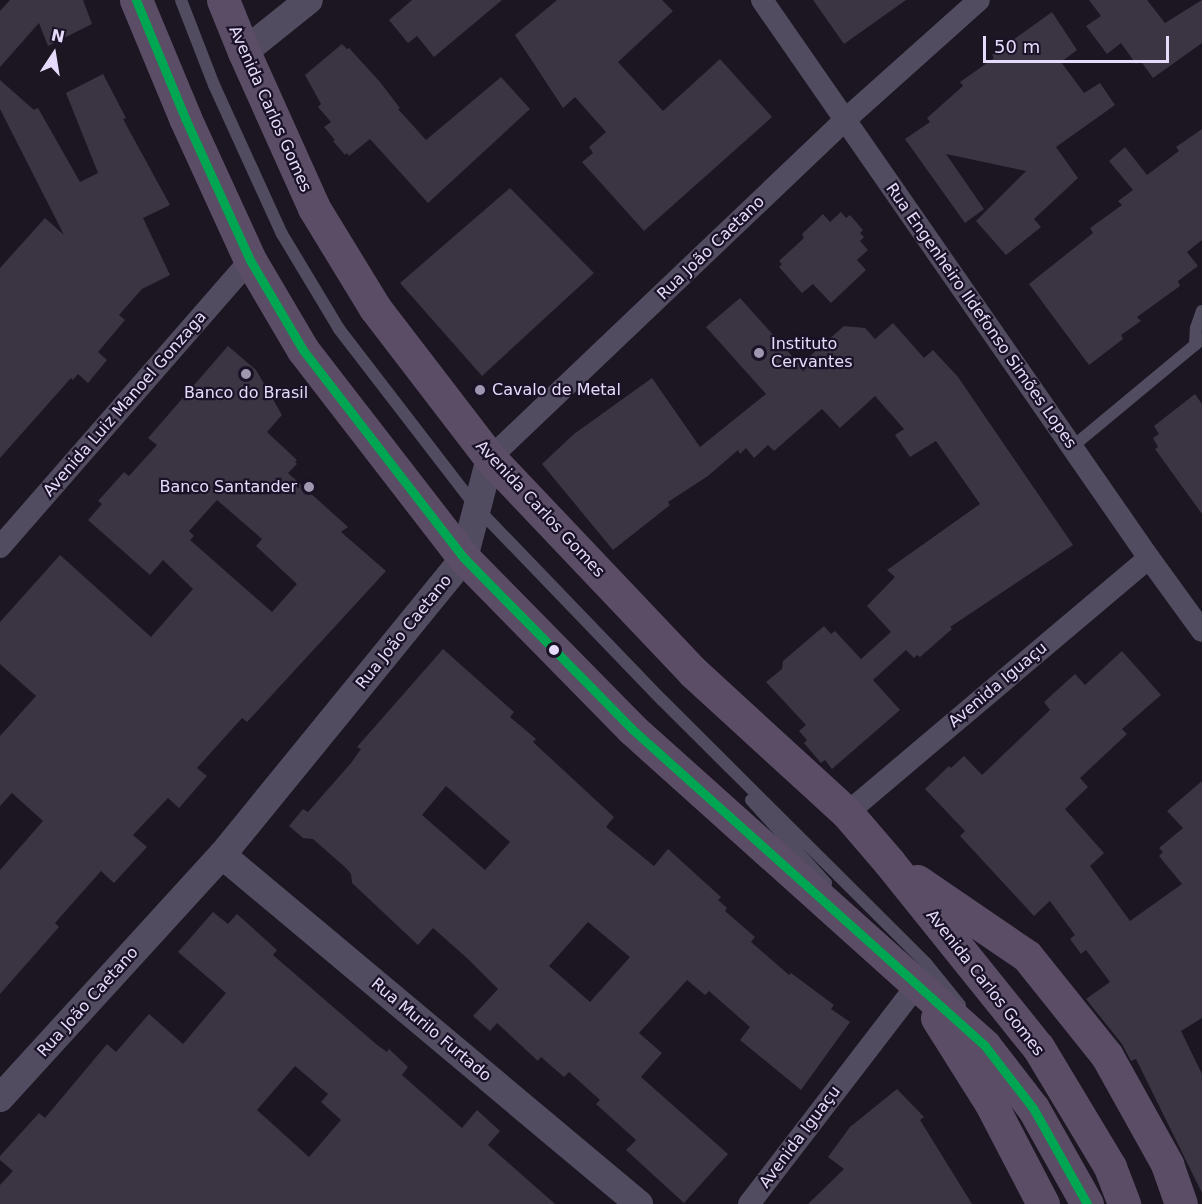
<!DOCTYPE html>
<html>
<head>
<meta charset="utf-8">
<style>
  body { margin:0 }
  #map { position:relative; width:1202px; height:1204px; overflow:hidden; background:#1b1622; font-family:"DejaVu Sans",sans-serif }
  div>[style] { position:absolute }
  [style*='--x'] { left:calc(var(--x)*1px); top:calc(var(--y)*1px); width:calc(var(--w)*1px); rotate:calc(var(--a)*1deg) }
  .building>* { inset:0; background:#3b3443 }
  .service>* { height:12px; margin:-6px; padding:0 6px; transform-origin:6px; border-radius:6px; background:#524c61 }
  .minor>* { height:22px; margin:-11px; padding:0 11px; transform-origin:11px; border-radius:11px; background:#524c61 }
  .tertiary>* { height:28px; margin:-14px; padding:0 14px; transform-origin:14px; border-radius:14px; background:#524c61 }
  .primary>* { height:33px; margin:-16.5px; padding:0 16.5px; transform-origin:16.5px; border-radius:16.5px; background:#5b4d65 }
  .bus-1>* { height:9px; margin:-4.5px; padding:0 4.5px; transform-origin:4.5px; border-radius:4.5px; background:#00a651 }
  .dots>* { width:16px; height:16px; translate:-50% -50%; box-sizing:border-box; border:3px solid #1a1226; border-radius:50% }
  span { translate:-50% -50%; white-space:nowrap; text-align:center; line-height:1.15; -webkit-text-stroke:4.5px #1a1226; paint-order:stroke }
  .street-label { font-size:16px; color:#e6dbfb }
  .poi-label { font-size:16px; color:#e6dbfb }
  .left { translate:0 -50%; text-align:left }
  .right { translate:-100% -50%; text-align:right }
  .north { position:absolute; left:24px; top:24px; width:60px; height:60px; -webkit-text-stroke:4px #1a1226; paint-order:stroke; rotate:12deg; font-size:16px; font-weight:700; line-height:24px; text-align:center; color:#e6dbfb }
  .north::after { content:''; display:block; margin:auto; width:21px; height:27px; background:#e6dbfb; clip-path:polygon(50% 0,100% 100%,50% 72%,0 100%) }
  .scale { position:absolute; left:983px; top:36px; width:186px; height:27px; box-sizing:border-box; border:3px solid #e6dbfb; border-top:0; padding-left:8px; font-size:18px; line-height:21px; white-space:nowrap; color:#e6dbfb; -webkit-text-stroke:4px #1a1226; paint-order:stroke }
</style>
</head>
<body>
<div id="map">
  <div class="building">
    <i style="clip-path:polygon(10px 0,83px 0,92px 24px,48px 46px,39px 23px,0 67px,0 11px)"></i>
    <i style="clip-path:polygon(412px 0,502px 0,434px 57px,417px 36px,408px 43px,389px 20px)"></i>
    <i style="clip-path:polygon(557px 0,662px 0,673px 11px,618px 62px,663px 111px,720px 59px,772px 117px,644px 231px,582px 162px,593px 153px,589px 147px,606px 132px,575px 97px,563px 108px,515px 35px)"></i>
    <i style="clip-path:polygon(813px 0,906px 0,844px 44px)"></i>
    <i style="clip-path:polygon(1089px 0,1147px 0,1165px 23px,1202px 0,1202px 43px,1153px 78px,1140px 60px,1136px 64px,1121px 43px,1107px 54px,1086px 26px,1101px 16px)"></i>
    <i style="clip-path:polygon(1052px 12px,1077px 50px,1061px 62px,1084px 93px,1100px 83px,1115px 105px,1056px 147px,1078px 178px,1034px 219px,1041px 227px,1006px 255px,976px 221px,1026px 171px,946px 154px,984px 209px,965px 223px,905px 139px,930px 122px,927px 118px,963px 86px,960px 82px,994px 58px,992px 55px)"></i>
    <i style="clip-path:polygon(342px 44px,347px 49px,349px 48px,380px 82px,400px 108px,398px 109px,426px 140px,501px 77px,530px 109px,428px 203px,370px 139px,349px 156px,347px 153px,345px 155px,333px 141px,335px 140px,324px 127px,331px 122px,318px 107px,321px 104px,305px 75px)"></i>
    <i style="clip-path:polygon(103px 74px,126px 118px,123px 119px,170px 205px,143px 218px,170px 275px,142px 289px,119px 315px,125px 320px,98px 352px,107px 360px,88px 383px,78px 374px,73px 380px,71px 378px,0 458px,0 268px,45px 218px,64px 235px,0 109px,0 80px,34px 110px,38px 108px,80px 182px,98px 173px,66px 93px)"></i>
    <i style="clip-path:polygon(1202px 129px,1202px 240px,1187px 252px,1198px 266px,1178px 281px,1180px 286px,1137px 317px,1141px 321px,1121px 335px,1123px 339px,1089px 365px,1029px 284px,1093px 233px,1090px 228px,1122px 205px,1118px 201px,1133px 190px,1109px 161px,1125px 147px,1147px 175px,1179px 151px,1176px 147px)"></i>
    <i style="clip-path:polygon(510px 188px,594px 273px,482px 376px,400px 283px)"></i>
    <i style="clip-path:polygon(841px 212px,846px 218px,850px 215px,863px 230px,860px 233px,864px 237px,860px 241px,868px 250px,857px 260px,866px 270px,831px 303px,813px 284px,802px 293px,779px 267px,782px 264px,779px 261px,804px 238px,802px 234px,823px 214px,830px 222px)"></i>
    <i style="clip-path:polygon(740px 298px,800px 365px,844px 326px,865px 328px,875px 339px,893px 323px,924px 358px,933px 350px,958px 377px,1073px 545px,950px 627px,952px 629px,920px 657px,917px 655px,914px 658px,906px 650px,873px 680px,900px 710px,832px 769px,825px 760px,821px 763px,804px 743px,807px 740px,799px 731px,806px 725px,766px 682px,782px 669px,783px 661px,824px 626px,831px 634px,835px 631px,861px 659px,891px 632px,867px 606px,895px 577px,887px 570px,980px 504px,936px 441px,910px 457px,895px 435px,904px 429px,875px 396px,840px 428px,822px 409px,774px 451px,768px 445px,754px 458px,746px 448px,740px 454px,738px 450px,708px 476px,668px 502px,670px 505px,613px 550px,542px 464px,574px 434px,652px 378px,700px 447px,766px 394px,706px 327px)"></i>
    <i style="clip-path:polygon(evenodd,228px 346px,256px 370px,282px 415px,267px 432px,297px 460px,295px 462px,297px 464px,288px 473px,348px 527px,341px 532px,386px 571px,247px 722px,242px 718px,197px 768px,207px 776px,179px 808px,168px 798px,133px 835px,147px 847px,114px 883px,101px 871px,55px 923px,59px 927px,0 994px,0 870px,43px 821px,12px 793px,0 806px,0 736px,36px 696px,0 664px,0 622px,60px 555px,151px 637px,193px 589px,163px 560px,150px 575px,88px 520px,102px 504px,98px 501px,124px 472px,129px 476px,157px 445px,148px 438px,228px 346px,217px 500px,262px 539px,256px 546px,297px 584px,272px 612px,190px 540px,194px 536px,189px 531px,217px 500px)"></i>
    <i style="clip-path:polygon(1195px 394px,1202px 404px,1202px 514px,1155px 449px,1158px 447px,1153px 438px,1159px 434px,1154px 426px)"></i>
    <i style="clip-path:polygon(evenodd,443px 649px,514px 712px,510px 717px,536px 739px,533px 742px,614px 817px,606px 827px,654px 866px,668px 849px,721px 897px,718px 900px,727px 908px,725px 911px,755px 937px,751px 942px,789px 975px,791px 973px,834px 1005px,831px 1009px,850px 1022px,801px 1090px,740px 1040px,750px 1027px,709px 991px,705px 995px,687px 980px,639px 1033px,662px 1053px,641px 1077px,728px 1154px,684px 1203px,626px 1150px,636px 1140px,596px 1104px,600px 1100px,569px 1072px,564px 1077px,541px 1057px,538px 1061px,497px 1023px,490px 1031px,473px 1016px,498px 989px,468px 959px,433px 928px,418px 945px,352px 883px,351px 874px,346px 868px,313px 839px,303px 838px,289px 826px,303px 809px,308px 812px,351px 763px,361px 749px,357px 747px,443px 649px,446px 786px,510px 842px,485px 870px,422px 815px,446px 786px,443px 649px,588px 922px,630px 957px,590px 1002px,549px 966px,588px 922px)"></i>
    <i style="clip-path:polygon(1122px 651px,1161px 695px,1122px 729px,1127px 734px,1080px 778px,1088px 787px,1065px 809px,1104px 853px,1090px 866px,1130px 921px,1182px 884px,1159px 856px,1163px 852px,1159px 848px,1183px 828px,1167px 811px,1202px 781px,1202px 1018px,1181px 1031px,1202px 1074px,1202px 1193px,1136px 1059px,1131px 1061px,1122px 1044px,1086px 999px,1110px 982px,1086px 950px,1081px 954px,1070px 939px,1075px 935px,1050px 901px,1034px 916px,960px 836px,965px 831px,925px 789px,949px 766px,951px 768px,964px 756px,982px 775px,1050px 710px,1044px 702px,1075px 674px,1085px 685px)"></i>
    <i style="clip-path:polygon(evenodd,213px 912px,228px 924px,237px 914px,277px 950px,273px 955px,376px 1044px,387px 1052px,389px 1049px,408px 1067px,402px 1075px,462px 1128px,477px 1110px,500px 1131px,488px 1145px,555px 1204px,0 1204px,0 1185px,13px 1171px,0 1160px,0 1156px,39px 1113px,45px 1118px,107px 1044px,116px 1052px,149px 1014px,183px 1044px,226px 993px,178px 952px,213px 912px,295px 1066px,328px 1094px,321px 1102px,341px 1120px,309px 1157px,257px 1110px,295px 1066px)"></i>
    <i style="clip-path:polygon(897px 1089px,924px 1117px,920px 1120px,972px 1204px,808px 1204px,844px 1169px,828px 1157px,850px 1127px)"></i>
  </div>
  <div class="service">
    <i style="--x:181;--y:0;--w:91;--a:68.8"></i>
    <i style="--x:214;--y:85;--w:164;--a:65.5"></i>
    <i style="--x:282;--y:234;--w:111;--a:59"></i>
    <i style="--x:339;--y:329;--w:226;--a:52.4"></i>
    <i style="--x:477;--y:508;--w:267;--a:46.1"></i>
    <i style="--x:662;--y:700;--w:373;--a:44.9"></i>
    <i style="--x:926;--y:963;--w:54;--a:51"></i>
    <i style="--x:1195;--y:345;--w:17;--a:-87"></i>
    <i style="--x:1196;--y:328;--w:18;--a:-71"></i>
    <i style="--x:1072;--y:447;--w:169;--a:-39.7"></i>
    <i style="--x:751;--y:800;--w:112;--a:47.9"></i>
  </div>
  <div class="minor">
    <i style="--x:762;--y:0;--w:679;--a:55.26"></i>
    <i style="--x:1149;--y:558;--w:90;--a:54"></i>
    <i style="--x:490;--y:458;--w:492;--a:-43.6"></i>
    <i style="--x:846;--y:119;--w:178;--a:-41.8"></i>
    <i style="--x:0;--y:547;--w:381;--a:-48.9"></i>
    <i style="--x:847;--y:813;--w:395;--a:-40.2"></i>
    <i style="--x:749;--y:1204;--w:276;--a:-52.5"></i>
  </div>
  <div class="tertiary">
    <i style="--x:244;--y:52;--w:83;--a:-38.7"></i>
    <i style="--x:222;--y:855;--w:544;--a:39.93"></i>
    <i style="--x:0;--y:1098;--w:329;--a:-47.6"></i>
    <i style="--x:222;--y:855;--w:383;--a:-50.8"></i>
    <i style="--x:464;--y:558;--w:103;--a:-75.4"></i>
  </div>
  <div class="primary">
    <i style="--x:136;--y:0;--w:128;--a:67.4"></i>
    <i style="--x:185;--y:118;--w:156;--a:65.4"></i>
    <i style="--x:250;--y:260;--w:104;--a:59.5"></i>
    <i style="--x:303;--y:350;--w:263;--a:52.3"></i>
    <i style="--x:464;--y:558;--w:240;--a:45.5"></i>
    <i style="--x:632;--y:729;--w:474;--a:41.9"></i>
    <i style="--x:985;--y:1046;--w:78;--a:52.3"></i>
    <i style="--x:1033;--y:1108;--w:110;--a:60.6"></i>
    <i style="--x:223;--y:0;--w:56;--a:68"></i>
    <i style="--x:244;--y:52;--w:171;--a:65.8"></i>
    <i style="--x:314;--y:208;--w:117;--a:58.6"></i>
    <i style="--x:375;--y:308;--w:189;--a:52.5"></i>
    <i style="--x:490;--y:458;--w:295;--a:46.5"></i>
    <i style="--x:693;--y:672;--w:209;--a:42.5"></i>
    <i style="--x:847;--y:813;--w:65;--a:49.4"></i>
    <i style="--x:889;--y:862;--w:238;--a:51.2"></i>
    <i style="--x:1038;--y:1047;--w:140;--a:59"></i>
    <i style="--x:1110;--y:1167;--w:40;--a:69"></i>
    <i style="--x:917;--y:881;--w:133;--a:34.3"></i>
    <i style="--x:1027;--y:956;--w:128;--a:51.3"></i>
    <i style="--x:1107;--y:1056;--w:124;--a:60.9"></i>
    <i style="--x:1167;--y:1164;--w:42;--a:70.7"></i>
    <i style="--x:937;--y:1018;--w:99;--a:57.8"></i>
    <i style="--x:990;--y:1102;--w:115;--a:62.5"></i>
  </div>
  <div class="bus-1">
    <i style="--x:136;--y:0;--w:128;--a:67.4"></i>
    <i style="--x:185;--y:118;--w:156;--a:65.4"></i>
    <i style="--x:250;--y:260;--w:104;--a:59.5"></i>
    <i style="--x:303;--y:350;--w:263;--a:52.3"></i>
    <i style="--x:464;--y:558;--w:240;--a:45.5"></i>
    <i style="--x:632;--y:729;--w:474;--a:41.9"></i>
    <i style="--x:985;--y:1046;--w:78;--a:52.3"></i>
    <i style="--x:1033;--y:1108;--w:110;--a:60.6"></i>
  </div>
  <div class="dots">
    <i style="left:759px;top:353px;background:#9f96af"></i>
    <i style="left:246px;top:374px;background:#9f96af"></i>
    <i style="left:480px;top:390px;background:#9f96af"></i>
    <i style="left:309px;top:487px;background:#9f96af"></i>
    <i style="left:554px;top:650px;background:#e6dbfb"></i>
  </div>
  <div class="street-label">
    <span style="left:270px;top:109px;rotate:66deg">Avenida Carlos Gomes</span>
    <span style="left:711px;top:248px;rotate:-44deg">Rua João Caetano</span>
    <span style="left:981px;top:316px;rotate:55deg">Rua Engenheiro Ildefonso Simões Lopes</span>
    <span style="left:125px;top:404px;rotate:-49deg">Avenida Luiz Manoel Gonzaga</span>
    <span style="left:540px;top:509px;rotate:47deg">Avenida Carlos Gomes</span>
    <span style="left:404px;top:632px;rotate:-51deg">Rua João Caetano</span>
    <span style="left:998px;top:685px;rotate:-40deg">Avenida Iguaçu</span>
    <span style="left:985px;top:983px;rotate:52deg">Avenida Carlos Gomes</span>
    <span style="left:88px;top:1002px;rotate:-48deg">Rua João Caetano</span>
    <span style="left:431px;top:1030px;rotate:40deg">Rua Murilo Furtado</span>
    <span style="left:800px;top:1137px;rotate:-53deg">Avenida Iguaçu</span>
  </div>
  <div class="poi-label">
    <span class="left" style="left:771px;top:353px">Instituto<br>Cervantes</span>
    <span class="left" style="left:492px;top:390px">Cavalo de Metal</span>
    <span style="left:246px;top:393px">Banco do Brasil</span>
    <span class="right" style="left:297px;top:487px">Banco Santander</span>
  </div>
  <div class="north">N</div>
  <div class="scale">50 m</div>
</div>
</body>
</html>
